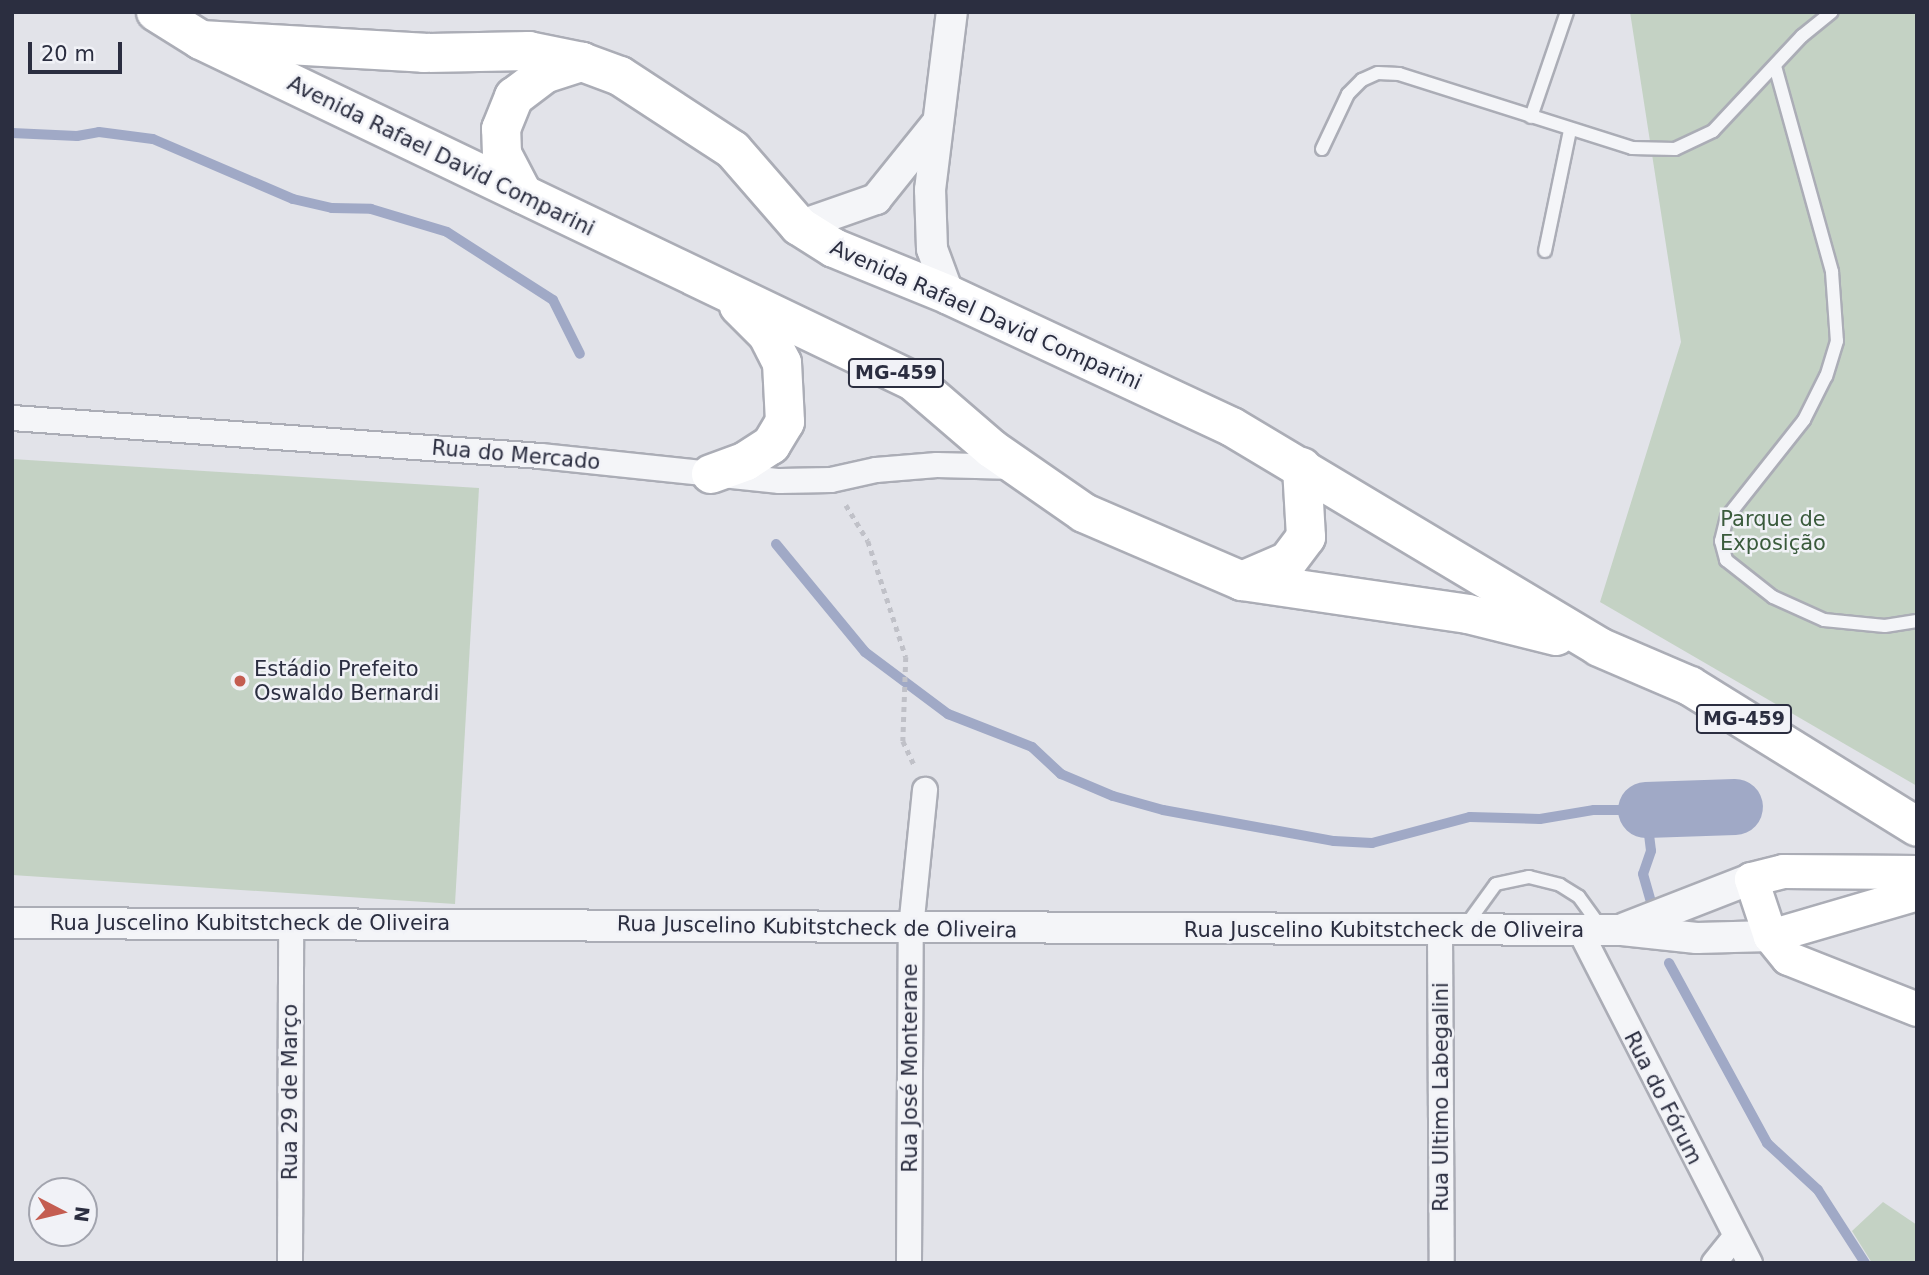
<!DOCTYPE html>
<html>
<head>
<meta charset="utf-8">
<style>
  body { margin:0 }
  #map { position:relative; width:1929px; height:1275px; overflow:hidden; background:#e2e3e9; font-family:"DejaVu Sans",sans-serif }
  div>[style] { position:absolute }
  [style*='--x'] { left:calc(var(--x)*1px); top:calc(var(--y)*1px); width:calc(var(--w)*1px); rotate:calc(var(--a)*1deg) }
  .green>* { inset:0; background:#c4d2c4 }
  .stream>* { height:10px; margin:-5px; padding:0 5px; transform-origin:5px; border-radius:5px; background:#a0a9c6 }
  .river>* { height:56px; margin:-28px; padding:0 28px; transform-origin:28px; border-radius:28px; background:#a0a9c6 }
  .path>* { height:4.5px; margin-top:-2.25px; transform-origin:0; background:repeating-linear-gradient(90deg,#c0c1c8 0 5px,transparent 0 10px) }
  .roads { filter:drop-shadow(2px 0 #abadb6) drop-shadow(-2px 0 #abadb6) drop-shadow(0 2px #abadb6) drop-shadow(0 -2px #abadb6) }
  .service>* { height:12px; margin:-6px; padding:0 6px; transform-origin:6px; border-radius:6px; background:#f4f5f8 }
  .minor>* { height:24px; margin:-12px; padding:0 12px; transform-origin:12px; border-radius:12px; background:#f4f5f8 }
  .tertiary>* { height:30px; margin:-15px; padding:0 15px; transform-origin:15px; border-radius:15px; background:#f4f5f8 }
  .secondary>* { height:33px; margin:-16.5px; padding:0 16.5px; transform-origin:16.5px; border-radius:16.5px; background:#fff }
  .primary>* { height:38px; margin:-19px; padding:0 19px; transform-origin:19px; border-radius:19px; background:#fff }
  .dots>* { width:19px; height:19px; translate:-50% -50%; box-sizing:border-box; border:4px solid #f1f2f7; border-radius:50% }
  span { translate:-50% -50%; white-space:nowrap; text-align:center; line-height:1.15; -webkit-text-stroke:5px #f1f2f7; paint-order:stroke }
  .shield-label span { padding:2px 5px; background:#f1f2f7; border:2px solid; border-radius:5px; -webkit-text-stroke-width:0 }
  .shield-label { font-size:19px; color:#2b2e40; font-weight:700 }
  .street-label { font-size:21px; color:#2b2e40 }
  .park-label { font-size:21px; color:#3a5b3c }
  .poi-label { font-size:21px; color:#2b2e40 }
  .left { translate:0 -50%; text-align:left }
  .frame { position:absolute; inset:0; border:14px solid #2b2e40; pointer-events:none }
  .north { position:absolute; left:28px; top:1177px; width:70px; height:70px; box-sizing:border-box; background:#f1f2f7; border:2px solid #a2a4ae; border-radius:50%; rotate:97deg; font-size:19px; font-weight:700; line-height:28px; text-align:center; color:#2b2e40 }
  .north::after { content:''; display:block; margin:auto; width:24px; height:32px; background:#c45d51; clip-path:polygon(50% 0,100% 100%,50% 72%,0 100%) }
  .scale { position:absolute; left:28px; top:42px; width:94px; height:32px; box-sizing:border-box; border:4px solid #2b2e40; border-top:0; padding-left:9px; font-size:21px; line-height:24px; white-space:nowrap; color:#2b2e40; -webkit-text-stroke:5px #f1f2f7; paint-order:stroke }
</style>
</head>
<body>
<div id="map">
  <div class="green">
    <i style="clip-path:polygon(1630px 12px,1917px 12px,1917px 786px,1600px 602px,1681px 342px)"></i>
    <i style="clip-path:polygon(12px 459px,479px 488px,455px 904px,12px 875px)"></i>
    <i style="clip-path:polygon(1883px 1202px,1917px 1225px,1917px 1263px,1872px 1263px,1852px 1231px)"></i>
  </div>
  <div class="stream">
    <i style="--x:12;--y:133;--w:65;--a:2.6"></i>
    <i style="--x:77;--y:136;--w:22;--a:-10"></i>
    <i style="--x:99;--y:132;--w:54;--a:7.4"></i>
    <i style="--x:153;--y:139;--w:152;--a:23.2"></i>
    <i style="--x:293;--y:199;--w:40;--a:13"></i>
    <i style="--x:332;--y:208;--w:39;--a:1"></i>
    <i style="--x:371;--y:209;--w:79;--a:16.8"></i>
    <i style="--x:447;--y:232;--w:126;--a:32.7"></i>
    <i style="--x:553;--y:300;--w:60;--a:63.4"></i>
    <i style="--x:776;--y:544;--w:140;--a:50.5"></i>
    <i style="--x:865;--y:652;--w:104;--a:36.8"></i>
    <i style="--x:948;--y:714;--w:90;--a:21.4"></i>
    <i style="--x:1032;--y:747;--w:40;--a:43"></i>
    <i style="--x:1061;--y:774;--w:56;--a:22.9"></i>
    <i style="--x:1113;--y:796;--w:52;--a:15.6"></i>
    <i style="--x:1163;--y:810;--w:174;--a:10.3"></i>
    <i style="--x:1334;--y:841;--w:38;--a:3"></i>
    <i style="--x:1372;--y:843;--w:101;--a:-14.9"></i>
    <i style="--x:1470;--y:817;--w:70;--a:1.6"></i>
    <i style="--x:1540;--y:819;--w:55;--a:-9.5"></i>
    <i style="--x:1594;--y:810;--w:52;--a:0"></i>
    <i style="--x:1646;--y:810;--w:41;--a:83"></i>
    <i style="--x:1651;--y:851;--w:24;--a:109"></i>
    <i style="--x:1643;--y:874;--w:32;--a:74"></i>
    <i style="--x:1669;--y:963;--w:205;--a:61.4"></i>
    <i style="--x:1767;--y:1143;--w:69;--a:42.7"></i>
    <i style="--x:1818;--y:1190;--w:87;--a:57.2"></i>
  </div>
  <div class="river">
    <i style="--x:1646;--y:810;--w:89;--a:-1.9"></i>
  </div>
  <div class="path">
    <i style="--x:846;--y:505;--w:42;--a:58.6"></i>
    <i style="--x:868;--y:541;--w:122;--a:71.9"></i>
    <i style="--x:906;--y:657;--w:84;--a:92"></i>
    <i style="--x:903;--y:741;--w:26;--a:65"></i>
  </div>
  <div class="roads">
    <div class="service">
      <i style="--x:1775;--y:66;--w:214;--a:74.5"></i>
      <i style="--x:1832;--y:272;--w:69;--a:85.9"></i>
      <i style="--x:1837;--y:341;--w:37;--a:107"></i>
      <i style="--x:1826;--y:376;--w:49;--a:116.6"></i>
      <i style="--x:1804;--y:420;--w:124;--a:128.4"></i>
      <i style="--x:1727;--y:517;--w:25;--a:104"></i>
      <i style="--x:1721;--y:541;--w:20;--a:75"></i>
      <i style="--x:1726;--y:560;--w:60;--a:38.2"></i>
      <i style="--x:1773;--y:597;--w:56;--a:24.3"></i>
      <i style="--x:1824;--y:620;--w:61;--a:5.6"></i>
      <i style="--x:1885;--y:626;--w:32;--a:-9"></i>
      <i style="--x:1531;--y:117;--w:111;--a:-71.1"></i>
      <i style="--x:1322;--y:149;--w:61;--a:-64.7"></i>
      <i style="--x:1348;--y:94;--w:20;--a:-45"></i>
      <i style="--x:1362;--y:80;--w:17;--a:-24"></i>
      <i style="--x:1378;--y:73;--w:21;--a:3"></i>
      <i style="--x:1399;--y:74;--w:244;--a:17.6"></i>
      <i style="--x:1632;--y:148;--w:43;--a:1.3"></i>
      <i style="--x:1675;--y:149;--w:42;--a:-25.3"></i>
      <i style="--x:1713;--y:131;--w:130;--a:-46.9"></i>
      <i style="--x:1802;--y:36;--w:38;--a:-39"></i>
      <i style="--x:1545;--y:251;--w:124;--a:-78.3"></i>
      <i style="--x:1464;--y:928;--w:54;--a:-54"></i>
      <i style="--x:1496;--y:884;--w:34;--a:-12"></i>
      <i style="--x:1529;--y:877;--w:32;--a:14"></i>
      <i style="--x:1560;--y:885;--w:22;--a:32"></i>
      <i style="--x:1579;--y:897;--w:37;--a:54"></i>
    </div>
    <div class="minor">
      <i style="--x:12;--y:418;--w:530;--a:4.11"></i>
      <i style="--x:541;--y:456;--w:240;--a:6"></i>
      <i style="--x:780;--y:481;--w:51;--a:-1.1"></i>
      <i style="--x:831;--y:480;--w:46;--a:-12.5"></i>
      <i style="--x:876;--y:470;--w:61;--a:-4.7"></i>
      <i style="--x:937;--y:465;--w:78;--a:1.5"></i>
      <i style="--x:1580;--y:931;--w:373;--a:62.9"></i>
      <i style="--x:1440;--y:932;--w:331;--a:89.7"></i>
      <i style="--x:290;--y:1263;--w:341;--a:-89.8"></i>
      <i style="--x:909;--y:1263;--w:335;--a:-89.7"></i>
      <i style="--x:911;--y:928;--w:139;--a:-84.2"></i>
      <i style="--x:1714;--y:1263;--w:32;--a:-51"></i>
    </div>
    <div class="tertiary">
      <i style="--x:799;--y:226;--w:82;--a:-19.3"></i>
      <i style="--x:876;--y:199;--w:99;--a:-51.2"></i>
      <i style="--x:949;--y:295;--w:49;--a:-110.3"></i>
      <i style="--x:932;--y:249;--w:59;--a:-91.9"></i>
      <i style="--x:930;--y:190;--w:179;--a:-83"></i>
      <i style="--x:12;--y:923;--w:1610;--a:0.25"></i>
      <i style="--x:1622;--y:930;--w:75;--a:6.1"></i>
      <i style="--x:1697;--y:938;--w:73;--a:-1.6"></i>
      <i style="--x:1625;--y:928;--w:135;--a:-21.3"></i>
    </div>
    <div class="secondary">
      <i style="--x:1917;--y:872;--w:134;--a:-179.6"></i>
      <i style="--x:1783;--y:871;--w:33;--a:166"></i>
      <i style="--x:1751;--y:879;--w:60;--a:71.6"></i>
      <i style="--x:1770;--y:936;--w:28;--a:51"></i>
      <i style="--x:1788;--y:958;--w:139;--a:21.6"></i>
      <i style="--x:1770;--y:936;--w:153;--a:-16.3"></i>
    </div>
    <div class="primary">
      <i style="--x:156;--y:12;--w:53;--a:31.9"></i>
      <i style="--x:201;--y:40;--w:789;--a:25.59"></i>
      <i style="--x:913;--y:381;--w:104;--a:40.7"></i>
      <i style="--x:992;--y:449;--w:112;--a:34.8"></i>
      <i style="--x:1084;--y:513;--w:172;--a:23.3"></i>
      <i style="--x:1242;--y:581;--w:228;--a:8.3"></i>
      <i style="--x:1468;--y:614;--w:91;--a:14"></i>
      <i style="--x:201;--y:40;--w:223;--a:3.3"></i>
      <i style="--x:424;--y:53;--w:105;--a:-1.1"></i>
      <i style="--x:529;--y:51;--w:54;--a:11.7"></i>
      <i style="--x:582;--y:62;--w:40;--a:20.2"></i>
      <i style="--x:620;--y:76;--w:135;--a:33.2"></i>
      <i style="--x:733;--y:150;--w:101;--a:49"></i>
      <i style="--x:799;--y:226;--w:41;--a:32.2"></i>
      <i style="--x:834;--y:248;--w:124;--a:22.2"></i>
      <i style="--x:949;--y:295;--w:312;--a:25"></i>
      <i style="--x:1232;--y:427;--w:428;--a:30.9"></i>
      <i style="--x:1599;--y:647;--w:99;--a:23.2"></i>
      <i style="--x:1690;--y:686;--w:267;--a:31.8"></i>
      <i style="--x:523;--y:194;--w:45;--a:-117.7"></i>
      <i style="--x:502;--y:154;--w:25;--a:-92"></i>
      <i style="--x:501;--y:129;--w:35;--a:-68"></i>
      <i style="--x:514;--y:97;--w:38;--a:-37"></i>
      <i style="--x:544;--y:74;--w:40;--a:-18"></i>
      <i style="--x:711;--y:474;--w:37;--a:-20"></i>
      <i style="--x:746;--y:461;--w:30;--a:-33"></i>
      <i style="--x:771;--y:445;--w:27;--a:-59"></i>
      <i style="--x:785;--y:422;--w:59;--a:-92.9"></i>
      <i style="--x:782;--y:363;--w:33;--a:-117"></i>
      <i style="--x:767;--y:334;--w:40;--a:-135"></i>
      <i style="--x:1242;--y:581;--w:50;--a:-23.5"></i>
      <i style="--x:1288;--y:561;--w:30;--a:-53"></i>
      <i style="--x:1306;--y:537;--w:70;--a:-93.3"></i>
    </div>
  </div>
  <div class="dots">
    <i style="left:240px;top:681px;background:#c45d51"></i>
  </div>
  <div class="shield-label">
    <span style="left:896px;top:373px">MG-459</span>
    <span style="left:1744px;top:719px">MG-459</span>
  </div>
  <div class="street-label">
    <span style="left:441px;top:156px;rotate:26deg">Avenida Rafael David Comparini</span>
    <span style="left:986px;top:315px;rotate:24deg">Avenida Rafael David Comparini</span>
    <span style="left:516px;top:455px;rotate:5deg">Rua do Mercado</span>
    <span style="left:250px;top:923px">Rua Juscelino Kubitstcheck de Oliveira</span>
    <span style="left:817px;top:927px;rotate:1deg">Rua Juscelino Kubitstcheck de Oliveira</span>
    <span style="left:1384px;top:930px">Rua Juscelino Kubitstcheck de Oliveira</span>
    <span style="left:910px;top:1068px;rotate:-90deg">Rua José Monterane</span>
    <span style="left:290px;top:1092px;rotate:-90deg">Rua 29 de Março</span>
    <span style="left:1441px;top:1097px;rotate:-90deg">Rua Ultimo Labegalini</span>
    <span style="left:1663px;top:1098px;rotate:63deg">Rua do Fórum</span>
  </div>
  <div class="park-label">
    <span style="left:1773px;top:531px">Parque de<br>Exposição</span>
  </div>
  <div class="poi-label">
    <span class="left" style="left:254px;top:681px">Estádio Prefeito<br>Oswaldo Bernardi</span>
  </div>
  <div class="frame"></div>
  <div class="north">N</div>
  <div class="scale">20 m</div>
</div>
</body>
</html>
